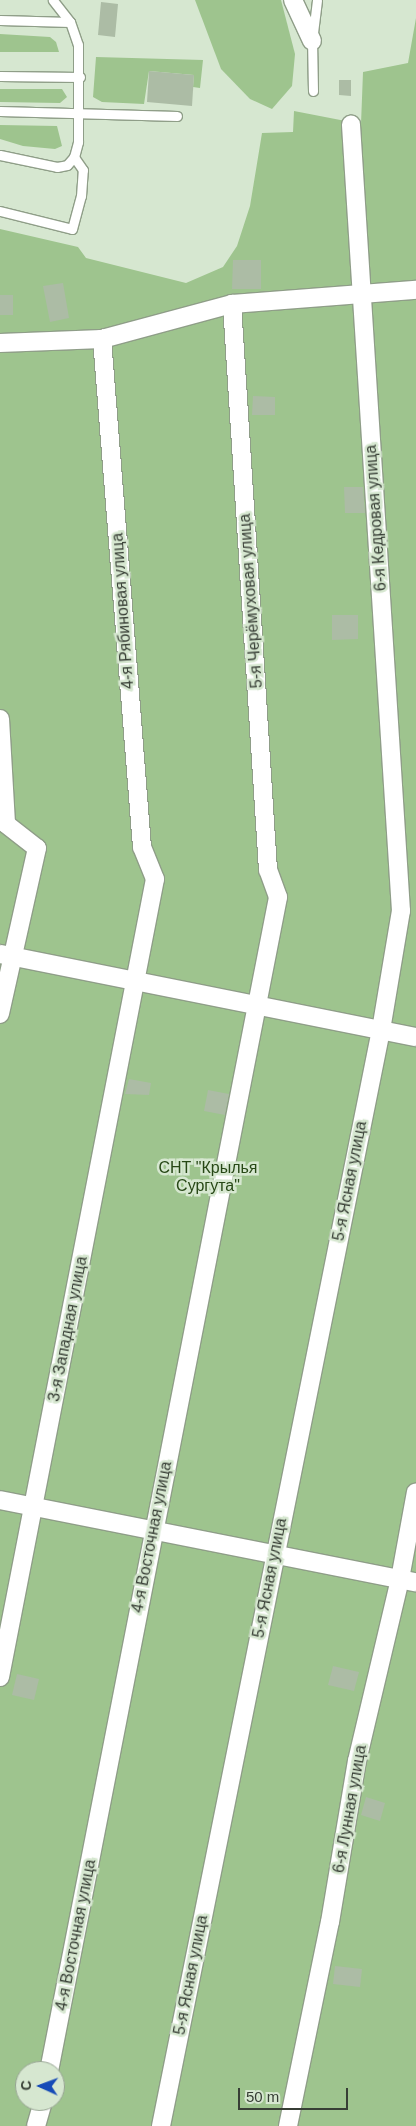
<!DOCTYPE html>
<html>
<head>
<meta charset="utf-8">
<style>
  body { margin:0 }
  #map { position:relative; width:416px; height:2126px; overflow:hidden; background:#d6e7d0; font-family:Helvetica,sans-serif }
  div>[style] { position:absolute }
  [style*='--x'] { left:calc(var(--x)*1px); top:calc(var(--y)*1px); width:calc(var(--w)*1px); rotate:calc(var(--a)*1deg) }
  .green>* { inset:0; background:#9ec48e }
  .building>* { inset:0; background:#acbca5 }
  .roads { filter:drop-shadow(1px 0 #8f9e88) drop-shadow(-1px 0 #8f9e88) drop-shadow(0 1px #8f9e88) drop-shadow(0 -1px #8f9e88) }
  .service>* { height:9px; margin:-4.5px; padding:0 4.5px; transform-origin:4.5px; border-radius:4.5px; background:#fff }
  .minor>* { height:18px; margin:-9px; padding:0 9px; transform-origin:9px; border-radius:9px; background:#fff }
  span { translate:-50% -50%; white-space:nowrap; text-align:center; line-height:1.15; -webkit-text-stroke:5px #d6e7d0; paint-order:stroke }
  .street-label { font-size:16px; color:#373e35 }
  .park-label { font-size:16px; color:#274816 }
  .north { position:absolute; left:15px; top:2061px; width:50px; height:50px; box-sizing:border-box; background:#d6e7d0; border:1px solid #96a392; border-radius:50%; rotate:272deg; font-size:14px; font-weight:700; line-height:20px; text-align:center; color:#373e35 }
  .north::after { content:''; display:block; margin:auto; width:18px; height:22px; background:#164bb7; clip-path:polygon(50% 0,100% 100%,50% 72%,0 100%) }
  .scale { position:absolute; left:238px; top:2088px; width:110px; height:22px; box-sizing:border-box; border:2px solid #373e35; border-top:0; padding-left:6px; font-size:15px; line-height:18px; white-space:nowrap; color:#373e35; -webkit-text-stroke:4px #d6e7d0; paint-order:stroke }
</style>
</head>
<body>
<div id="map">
  <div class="green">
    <i style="clip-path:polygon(195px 0,281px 0,295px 54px,292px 86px,272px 109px,250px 99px,221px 69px)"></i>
    <i style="clip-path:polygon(evenodd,416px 18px,416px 2126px,0 2126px,0 229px,78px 247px,86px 258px,186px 283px,223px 267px,237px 246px,250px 206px,262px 133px,293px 132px,294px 111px,361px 124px,363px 72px,408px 63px,416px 18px,25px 2071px,55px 2071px,55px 2101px,25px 2101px,25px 2071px)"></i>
    <i style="clip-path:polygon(0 34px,50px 37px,56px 42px,59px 52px,0 52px)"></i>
    <i style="clip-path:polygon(96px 57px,203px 60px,200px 88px,193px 87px,194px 75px,149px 71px,144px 104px,102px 102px,93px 97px)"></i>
    <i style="clip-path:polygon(0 89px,62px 89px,67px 97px,60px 103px,0 102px)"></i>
    <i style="clip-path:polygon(0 125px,57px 126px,62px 146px,55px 149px,23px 146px,0 139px)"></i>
  </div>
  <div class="building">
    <i style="clip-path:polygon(101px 2px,118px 4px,115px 37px,98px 35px)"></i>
    <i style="clip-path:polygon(149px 71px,194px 75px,192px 106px,147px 102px)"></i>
    <i style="clip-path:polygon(339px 80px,351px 80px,351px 96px,339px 95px)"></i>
    <i style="clip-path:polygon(233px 260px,261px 260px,261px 289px,232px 289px)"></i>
    <i style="clip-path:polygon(63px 283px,69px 318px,50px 322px,43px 286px)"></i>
    <i style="clip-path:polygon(0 295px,13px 295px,13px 315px,0 315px)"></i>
    <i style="clip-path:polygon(253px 396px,275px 397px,275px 415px,252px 415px)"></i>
    <i style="clip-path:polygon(344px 487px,363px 487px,365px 513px,345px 513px)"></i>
    <i style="clip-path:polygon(332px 615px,358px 615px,358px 639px,332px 640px)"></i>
    <i style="clip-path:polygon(129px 1079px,151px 1083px,149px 1095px,125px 1094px)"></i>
    <i style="clip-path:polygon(208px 1090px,229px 1094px,225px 1115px,204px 1111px)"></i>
    <i style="clip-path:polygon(333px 1666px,359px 1672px,354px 1691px,328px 1685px)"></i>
    <i style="clip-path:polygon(17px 1674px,39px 1679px,34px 1700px,12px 1695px)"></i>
    <i style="clip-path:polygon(366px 1797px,385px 1803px,380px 1821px,361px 1815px)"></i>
    <i style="clip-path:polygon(335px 1966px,362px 1969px,360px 1987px,333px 1984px)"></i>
  </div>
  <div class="roads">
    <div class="service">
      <i style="--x:0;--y:20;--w:70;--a:1.6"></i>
      <i style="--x:0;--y:76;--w:80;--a:0.7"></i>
      <i style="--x:313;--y:91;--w:50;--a:-91.1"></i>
      <i style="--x:312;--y:41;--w:41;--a:-83"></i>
      <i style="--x:0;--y:111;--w:177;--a:1.6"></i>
      <i style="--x:0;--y:155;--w:58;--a:11.9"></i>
      <i style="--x:57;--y:167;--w:10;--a:-11"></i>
      <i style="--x:67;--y:165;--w:11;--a:-49"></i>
      <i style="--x:74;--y:157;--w:16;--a:-75"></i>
      <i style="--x:78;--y:142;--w:97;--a:-90"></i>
      <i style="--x:78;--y:45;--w:24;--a:-109"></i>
      <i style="--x:70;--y:22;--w:28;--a:-128"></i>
      <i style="--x:0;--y:211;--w:74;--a:14"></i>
      <i style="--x:72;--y:229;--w:34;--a:-75"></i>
      <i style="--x:81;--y:196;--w:26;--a:-86"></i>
      <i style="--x:83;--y:170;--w:16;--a:-125"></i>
    </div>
    <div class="minor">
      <i style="--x:293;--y:0;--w:45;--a:65.1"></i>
      <i style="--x:0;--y:343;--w:102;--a:-2.2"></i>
      <i style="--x:102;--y:339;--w:135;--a:-15.1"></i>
      <i style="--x:232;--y:304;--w:185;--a:-4.4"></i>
      <i style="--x:0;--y:719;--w:105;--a:86.7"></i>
      <i style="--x:6;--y:824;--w:39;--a:38"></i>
      <i style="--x:37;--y:848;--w:170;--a:102.6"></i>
      <i style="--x:0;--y:954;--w:424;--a:11.3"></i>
      <i style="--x:0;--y:1500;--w:424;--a:11.2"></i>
      <i style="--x:0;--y:1677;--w:813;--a:-79.01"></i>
      <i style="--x:155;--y:879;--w:35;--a:-112"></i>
      <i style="--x:142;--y:847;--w:510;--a:-94.5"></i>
      <i style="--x:49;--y:2071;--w:1196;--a:-78.96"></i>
      <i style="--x:278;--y:897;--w:29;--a:-110"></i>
      <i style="--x:268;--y:870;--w:567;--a:-93.64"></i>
      <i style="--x:36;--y:2126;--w:26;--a:-74"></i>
      <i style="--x:161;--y:2126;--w:1118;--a:-78.65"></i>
      <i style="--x:381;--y:1030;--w:121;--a:-80.5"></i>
      <i style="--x:401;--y:911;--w:788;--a:-93.64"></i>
      <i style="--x:288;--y:2126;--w:208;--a:-78.4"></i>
      <i style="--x:330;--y:1922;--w:163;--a:-80.5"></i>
      <i style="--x:357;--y:1761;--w:187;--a:-76.7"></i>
      <i style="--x:400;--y:1579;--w:88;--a:-79.6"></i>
    </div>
  </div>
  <div class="street-label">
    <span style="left:376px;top:518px;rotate:-94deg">6-я Кедровая улица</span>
    <span style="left:251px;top:601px;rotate:-94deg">5-я Черёмуховая улица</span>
    <span style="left:123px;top:611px;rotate:-94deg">4-я Рябиновая улица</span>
    <span style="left:350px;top:1181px;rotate:-79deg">5-я Ясная улица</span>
    <span style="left:68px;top:1329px;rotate:-79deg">3-я Западная улица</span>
    <span style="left:152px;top:1537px;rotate:-79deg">4-я Восточная улица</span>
    <span style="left:270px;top:1578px;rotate:-79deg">5-я Ясная улица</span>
    <span style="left:350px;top:1809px;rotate:-80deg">6-я Лунная улица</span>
    <span style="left:76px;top:1935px;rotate:-79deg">4-я Восточная улица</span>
    <span style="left:191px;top:1975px;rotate:-79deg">5-я Ясная улица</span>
  </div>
  <div class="park-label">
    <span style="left:208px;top:1177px">CНТ "Крылья<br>Сургута"</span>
  </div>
  <div class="north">С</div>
  <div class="scale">50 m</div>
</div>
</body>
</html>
